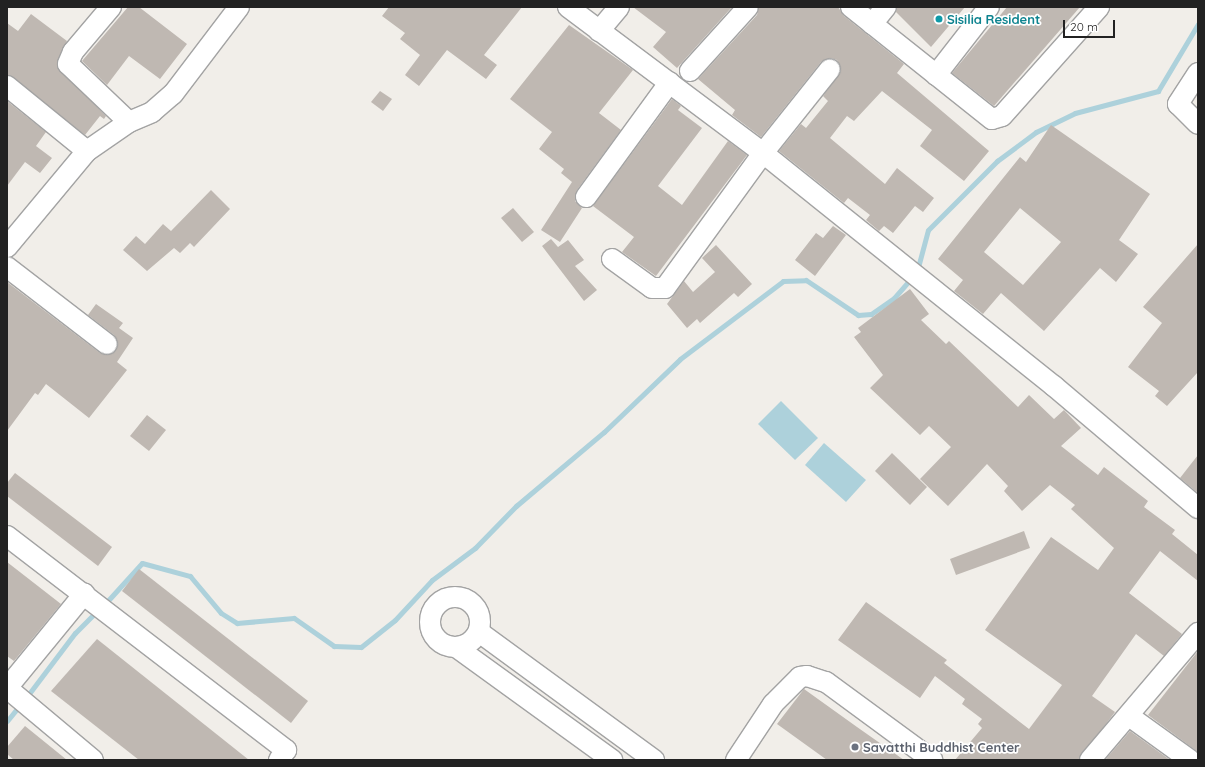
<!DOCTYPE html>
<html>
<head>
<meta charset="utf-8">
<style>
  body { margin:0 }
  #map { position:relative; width:1205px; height:767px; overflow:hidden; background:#f1eee9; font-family:Quicksand,sans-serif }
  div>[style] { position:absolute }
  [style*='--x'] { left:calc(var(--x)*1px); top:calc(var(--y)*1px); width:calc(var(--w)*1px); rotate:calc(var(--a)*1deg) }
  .water>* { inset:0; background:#add1db }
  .stream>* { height:5px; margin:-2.5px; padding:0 2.5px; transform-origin:2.5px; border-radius:2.5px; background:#add1db }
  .building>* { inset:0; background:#bfb8b2 }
  .roads { filter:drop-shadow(1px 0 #a3a3a3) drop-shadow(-1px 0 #a3a3a3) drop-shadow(0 1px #a3a3a3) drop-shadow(0 -1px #a3a3a3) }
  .street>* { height:20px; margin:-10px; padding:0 10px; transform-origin:10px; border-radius:10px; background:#fff }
  .street>.ring { margin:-10px; padding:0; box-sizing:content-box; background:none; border:20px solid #fff; border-radius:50% }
  .dots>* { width:11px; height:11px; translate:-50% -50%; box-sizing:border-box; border:2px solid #fff; border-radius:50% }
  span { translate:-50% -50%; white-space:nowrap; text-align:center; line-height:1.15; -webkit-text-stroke:3.5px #fff; paint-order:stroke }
  .culture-label { font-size:13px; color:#0d838f; font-weight:700 }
  .left { translate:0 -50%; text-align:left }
  .worship-label { font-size:13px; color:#5b616d; font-weight:700 }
  .frame { position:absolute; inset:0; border:8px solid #222; pointer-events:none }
  .scale { position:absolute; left:1063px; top:20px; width:52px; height:18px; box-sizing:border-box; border:2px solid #222; border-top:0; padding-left:5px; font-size:12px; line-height:14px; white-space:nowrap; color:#222; -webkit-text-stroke:3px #fff; paint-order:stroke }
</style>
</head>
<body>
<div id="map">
  <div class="water">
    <i style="clip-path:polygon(781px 401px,818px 438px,795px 460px,758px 424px)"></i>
    <i style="clip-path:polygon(824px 443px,866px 480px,846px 502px,805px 465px)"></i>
  </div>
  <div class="stream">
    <i style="--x:917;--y:271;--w:42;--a:-75"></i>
    <i style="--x:928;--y:230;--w:98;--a:-45"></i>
    <i style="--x:997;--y:161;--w:49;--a:-36.6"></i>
    <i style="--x:1036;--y:132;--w:43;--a:-26"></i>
    <i style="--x:1075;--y:113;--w:86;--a:-14.8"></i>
    <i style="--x:1158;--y:91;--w:78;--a:-59.2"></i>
    <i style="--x:103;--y:606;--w:58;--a:-47.8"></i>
    <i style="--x:142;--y:563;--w:50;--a:15.2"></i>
    <i style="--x:190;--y:576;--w:48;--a:50"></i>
    <i style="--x:221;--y:613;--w:19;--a:32"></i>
    <i style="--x:237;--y:623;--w:57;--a:-5"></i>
    <i style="--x:294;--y:618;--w:49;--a:35"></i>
    <i style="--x:334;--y:646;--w:27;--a:2"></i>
    <i style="--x:361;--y:647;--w:43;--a:-38.5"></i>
    <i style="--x:395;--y:620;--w:54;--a:-47.2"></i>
    <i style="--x:432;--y:580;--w:54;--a:-36.7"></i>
    <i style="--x:475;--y:548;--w:59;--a:-45.7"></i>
    <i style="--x:516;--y:506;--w:115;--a:-40.1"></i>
    <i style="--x:604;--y:432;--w:105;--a:-43.8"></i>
    <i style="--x:680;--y:359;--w:129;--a:-37.1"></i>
    <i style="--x:783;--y:281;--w:23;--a:-2"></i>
    <i style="--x:806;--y:280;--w:63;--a:33.9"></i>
    <i style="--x:858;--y:315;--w:13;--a:-4"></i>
    <i style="--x:871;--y:314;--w:28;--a:-35"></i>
    <i style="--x:894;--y:298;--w:28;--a:-49"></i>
    <i style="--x:25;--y:699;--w:83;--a:-52.9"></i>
    <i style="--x:75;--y:633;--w:31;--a:-45"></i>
    <i style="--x:7;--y:721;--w:21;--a:-51"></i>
  </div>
  <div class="building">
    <i style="clip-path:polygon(128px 7px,139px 7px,187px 44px,160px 79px,129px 56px,107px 85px,82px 61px)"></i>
    <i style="clip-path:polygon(389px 7px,522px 7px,484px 55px,497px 65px,486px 79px,447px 50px,419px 86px,405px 75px,420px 55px,400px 39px,405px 33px,382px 16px)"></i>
    <i style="clip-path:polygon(633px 7px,732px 7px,677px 68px,653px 47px,666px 32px)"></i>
    <i style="clip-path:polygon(759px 7px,838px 7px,844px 16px,904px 64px,897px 73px,989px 151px,964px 181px,920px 146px,932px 130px,882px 91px,854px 121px,847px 116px,830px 138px,885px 184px,897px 168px,934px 198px,923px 212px,915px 206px,893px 233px,884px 226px,879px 231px,866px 220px,870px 215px,848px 198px,844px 203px,779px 151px,801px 124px,806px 128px,828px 101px,823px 96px,841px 71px,837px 60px,831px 58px,821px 62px,761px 137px,732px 115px,735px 110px,698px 79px,757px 15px)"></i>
    <i style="clip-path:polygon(897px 7px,965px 7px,931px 47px,896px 12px)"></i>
    <i style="clip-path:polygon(1007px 7px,1080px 7px,994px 106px,952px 73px)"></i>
    <i style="clip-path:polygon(31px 14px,67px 41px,57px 67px,106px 116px,104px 119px,100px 116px,85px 135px,7px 75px,7px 23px,18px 31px)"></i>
    <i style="clip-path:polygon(569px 25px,633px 70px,599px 113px,621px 130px,577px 190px,575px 201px,582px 208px,560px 242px,541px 230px,572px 182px,561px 173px,564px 169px,539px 149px,552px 132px,510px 99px)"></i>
    <i style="clip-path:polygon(380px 91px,392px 99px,383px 111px,371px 102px)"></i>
    <i style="clip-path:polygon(672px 99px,681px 106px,678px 110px,702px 128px,658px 186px,682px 205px,728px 141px,747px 155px,656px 276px,622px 252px,634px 237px,593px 206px)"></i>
    <i style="clip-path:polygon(7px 101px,46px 132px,36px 146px,52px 158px,40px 173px,25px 162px,7px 186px)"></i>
    <i style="clip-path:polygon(evenodd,1051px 125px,1150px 194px,1119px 240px,1138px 254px,1116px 282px,1100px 268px,1044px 331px,1001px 293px,983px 314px,954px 291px,963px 280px,938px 259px,1020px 157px,1026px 162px,1051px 125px,1020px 208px,1061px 242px,1023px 285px,984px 252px,1020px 208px)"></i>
    <i style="clip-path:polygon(211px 190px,230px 209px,194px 247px,190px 243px,180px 253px,174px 248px,147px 271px,123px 250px,136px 236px,145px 244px,163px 224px,171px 231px)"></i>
    <i style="clip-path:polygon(513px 208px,534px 232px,522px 242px,501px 218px)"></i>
    <i style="clip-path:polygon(833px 226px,846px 235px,815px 276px,795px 260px,816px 233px,823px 238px)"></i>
    <i style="clip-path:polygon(551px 239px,558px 247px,568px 240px,584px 260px,575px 266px,597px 290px,584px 301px,542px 246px)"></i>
    <i style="clip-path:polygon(1198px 244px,1198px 372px,1167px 406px,1155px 396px,1159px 391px,1128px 367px,1162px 323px,1143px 307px)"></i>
    <i style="clip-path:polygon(716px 245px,752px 284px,738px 297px,734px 293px,700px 323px,697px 319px,687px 328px,667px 304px,684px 281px,693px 292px,715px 272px,702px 258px)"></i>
    <i style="clip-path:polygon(7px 282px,100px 353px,112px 354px,118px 345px,114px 335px,88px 315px,96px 304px,123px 323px,119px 328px,133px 338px,117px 362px,127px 370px,89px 418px,46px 384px,38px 395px,35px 393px,7px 431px)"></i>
    <i style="clip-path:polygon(910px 289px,929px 314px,921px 320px,946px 344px,949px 341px,1018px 407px,1029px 395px,1054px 419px,1064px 410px,1081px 428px,1061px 446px,1098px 475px,1104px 467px,1148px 501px,1144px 507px,1175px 530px,1172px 534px,1198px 555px,1198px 581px,1160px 551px,1129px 593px,1182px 634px,1164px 656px,1136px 634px,1092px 696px,1115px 712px,1079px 760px,955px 760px,982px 728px,978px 724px,982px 719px,962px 704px,965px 699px,935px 676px,920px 698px,838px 640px,866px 602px,947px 660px,944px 663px,1029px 729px,1062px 685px,985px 630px,1051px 537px,1098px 570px,1114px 548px,1071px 509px,1075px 505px,1050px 485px,1022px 511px,1004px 491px,1008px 486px,987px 464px,948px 506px,920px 479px,951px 447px,929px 426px,920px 435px,870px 388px,883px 375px,854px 337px,861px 332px,858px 328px)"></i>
    <i style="clip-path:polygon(147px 415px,166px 430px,149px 451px,130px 436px)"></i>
    <i style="clip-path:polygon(892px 453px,927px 487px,910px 505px,875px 471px)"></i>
    <i style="clip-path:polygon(1198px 455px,1198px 493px,1180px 478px)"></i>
    <i style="clip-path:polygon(15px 473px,112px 547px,98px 566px,7px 496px,7px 483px)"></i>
    <i style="clip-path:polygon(1024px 531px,1030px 548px,956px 575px,950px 559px)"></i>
    <i style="clip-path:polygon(7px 562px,61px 604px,14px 661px,7px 656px)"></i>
    <i style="clip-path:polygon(139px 569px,308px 701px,291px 723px,122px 591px)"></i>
    <i style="clip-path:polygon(97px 639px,249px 760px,139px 760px,51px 691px)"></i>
    <i style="clip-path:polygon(1198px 651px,1198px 752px,1148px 715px)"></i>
    <i style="clip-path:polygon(804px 689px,857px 727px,904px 760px,827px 760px,777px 724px)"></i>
    <i style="clip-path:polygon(25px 726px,67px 760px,14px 760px,7px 754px,7px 747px)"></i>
    <i style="clip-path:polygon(1130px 731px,1170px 760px,1105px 760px)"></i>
  </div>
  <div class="roads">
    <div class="street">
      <i style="--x:111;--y:7;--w:59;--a:130.2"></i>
      <i style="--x:73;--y:52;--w:13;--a:113"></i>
      <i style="--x:68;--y:64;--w:84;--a:43.6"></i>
      <i style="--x:568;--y:7;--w:244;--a:36.8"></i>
      <i style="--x:763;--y:153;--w:373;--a:38.7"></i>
      <i style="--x:1054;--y:386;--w:189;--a:40.3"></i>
      <i style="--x:851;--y:7;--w:180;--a:38.5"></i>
      <i style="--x:992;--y:119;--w:10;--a:-17"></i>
      <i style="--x:1002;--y:116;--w:146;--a:-48.3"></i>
      <i style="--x:872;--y:24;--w:22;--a:-51"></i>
      <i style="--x:599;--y:31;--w:31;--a:-50"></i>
      <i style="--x:690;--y:71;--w:86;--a:-47.8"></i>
      <i style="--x:1198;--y:73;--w:37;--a:123"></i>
      <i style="--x:1178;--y:104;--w:28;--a:45"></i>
      <i style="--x:936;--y:75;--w:86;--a:-52.1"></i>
      <i style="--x:7;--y:86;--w:103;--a:39.1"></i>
      <i style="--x:586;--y:197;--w:142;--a:-53.9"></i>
      <i style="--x:7;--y:247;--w:125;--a:-50.2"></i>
      <i style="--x:87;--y:151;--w:51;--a:-34.6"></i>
      <i style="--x:129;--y:122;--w:25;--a:-23"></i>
      <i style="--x:152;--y:112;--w:28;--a:-41"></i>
      <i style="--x:173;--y:94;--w:109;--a:-52.8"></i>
      <i style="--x:612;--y:259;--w:49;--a:35.9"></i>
      <i style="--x:652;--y:288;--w:13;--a:0"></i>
      <i style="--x:665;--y:288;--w:167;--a:-54"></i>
      <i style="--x:763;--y:153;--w:107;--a:-51.4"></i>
      <i style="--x:7;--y:267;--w:126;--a:37.6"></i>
      <i style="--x:7;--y:536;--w:352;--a:37.5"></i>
      <i style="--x:286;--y:750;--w:12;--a:125"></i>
      <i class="ring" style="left:430px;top:597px;width:30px;height:30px"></i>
      <i style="--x:479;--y:632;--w:217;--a:36.2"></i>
      <i style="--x:456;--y:647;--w:193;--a:35.9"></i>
      <i style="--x:7;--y:688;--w:122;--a:-50.7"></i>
      <i style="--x:7;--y:688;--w:112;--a:39.9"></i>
      <i style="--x:1129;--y:716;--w:75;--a:35.8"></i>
      <i style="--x:736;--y:760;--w:67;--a:-56.5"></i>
      <i style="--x:773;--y:704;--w:38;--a:-45"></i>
      <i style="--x:800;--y:677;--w:7;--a:-8"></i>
      <i style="--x:807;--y:676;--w:20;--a:18"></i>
      <i style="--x:826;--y:682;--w:132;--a:36.3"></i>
      <i style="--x:1090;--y:760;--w:167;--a:-49.6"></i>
    </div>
  </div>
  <div class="dots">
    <i style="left:939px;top:19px;background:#0f9aa8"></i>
    <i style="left:855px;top:747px;background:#6b7280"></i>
  </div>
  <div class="culture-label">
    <span class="left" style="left:947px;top:19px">Sisilia Resident</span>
  </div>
  <div class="worship-label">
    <span class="left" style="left:863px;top:747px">Savatthi Buddhist Center</span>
  </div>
  <div class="frame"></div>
  <div class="scale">20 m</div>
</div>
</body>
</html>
